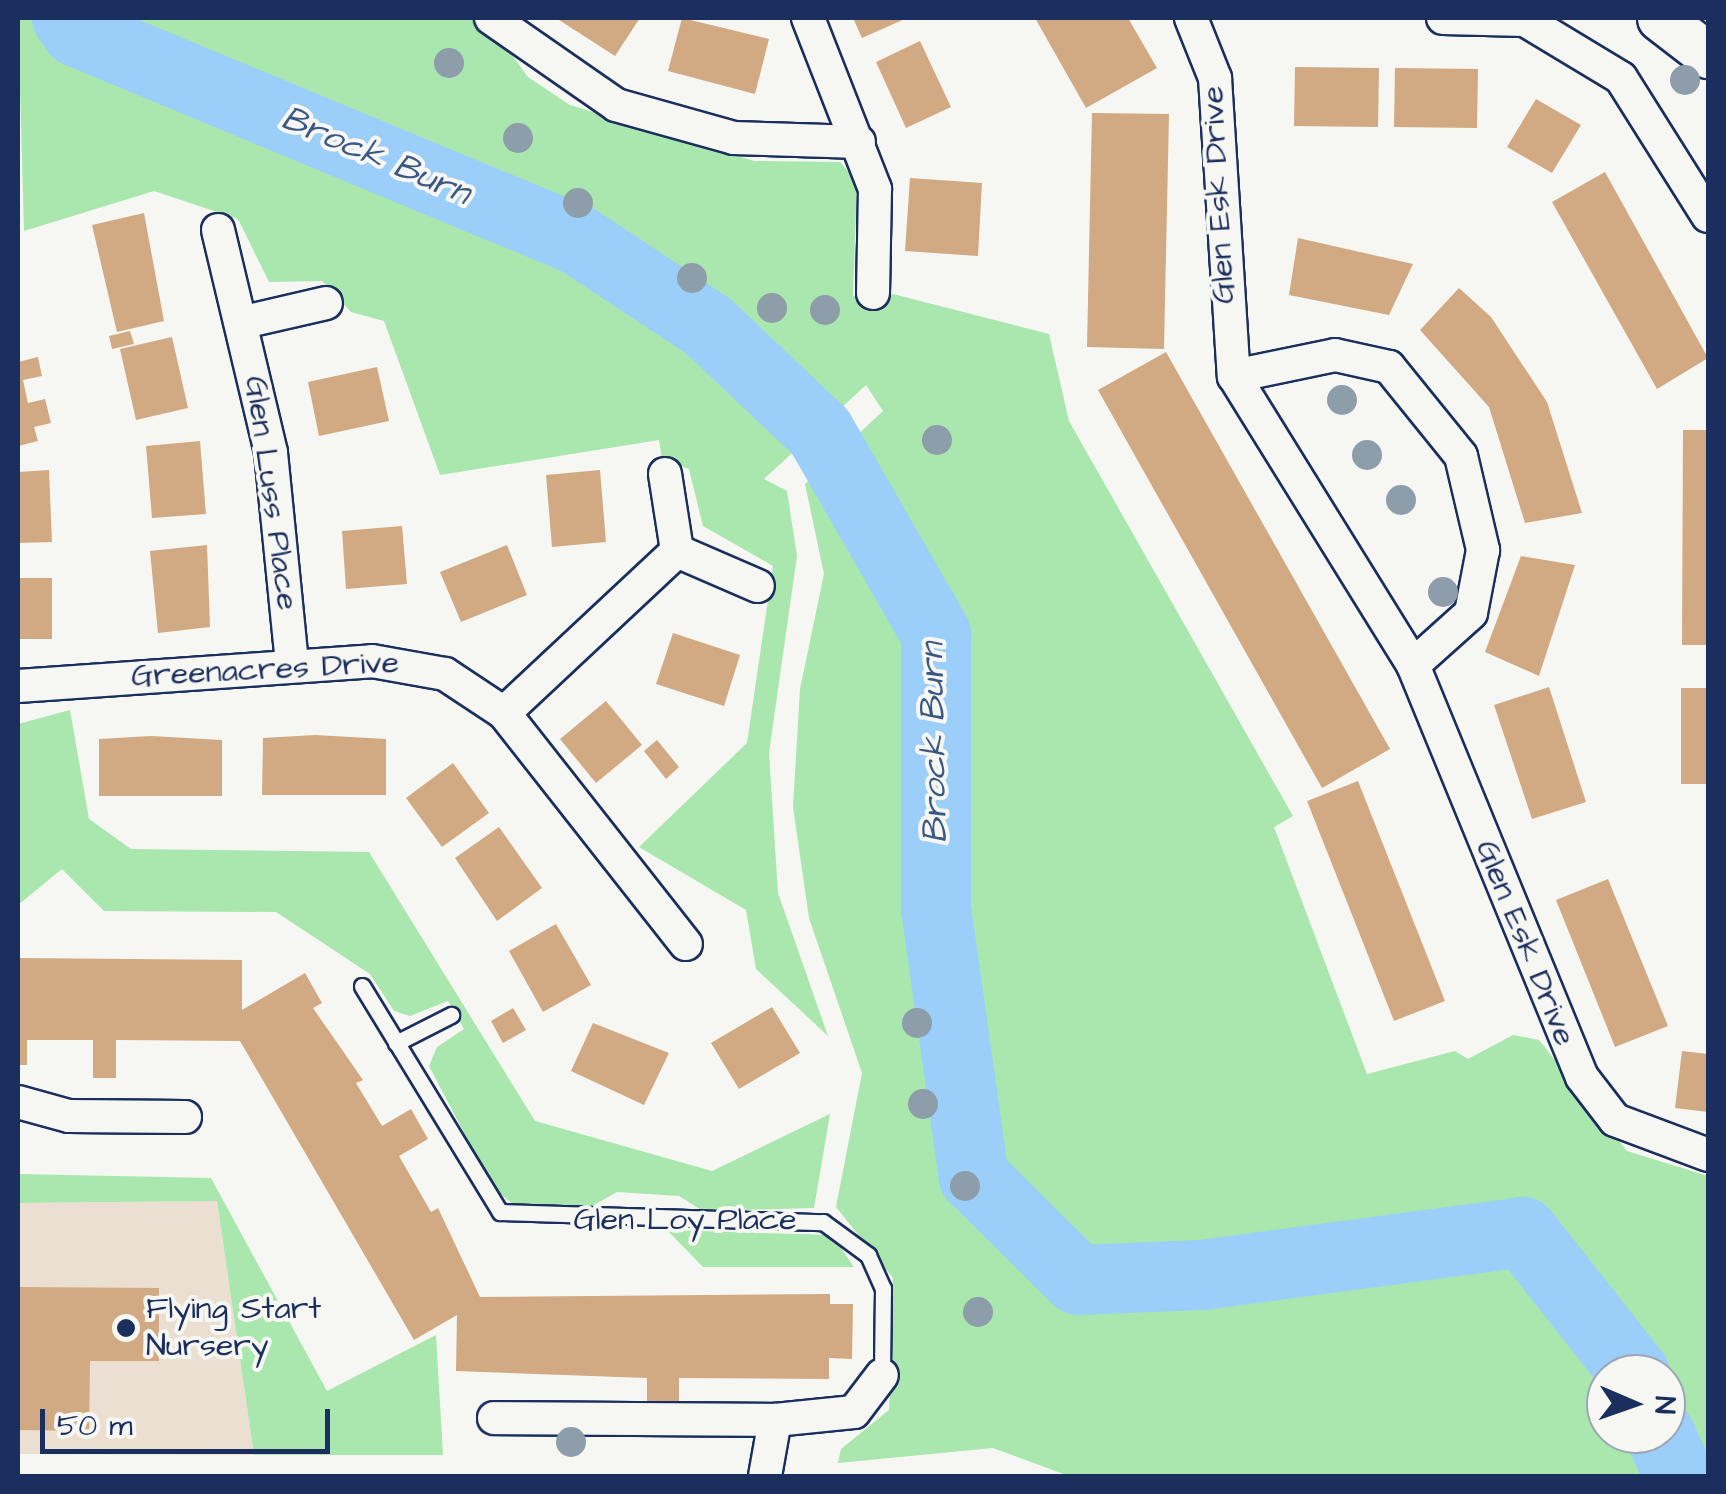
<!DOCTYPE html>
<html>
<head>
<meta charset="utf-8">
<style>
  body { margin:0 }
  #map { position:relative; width:1726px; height:1494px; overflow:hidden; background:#f6f6f2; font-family:"Architects Daughter",sans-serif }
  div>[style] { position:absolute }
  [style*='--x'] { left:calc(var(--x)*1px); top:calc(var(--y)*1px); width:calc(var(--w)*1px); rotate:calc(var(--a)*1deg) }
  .built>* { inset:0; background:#ebdfd1 }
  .green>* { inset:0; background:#a9e7ae }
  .river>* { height:70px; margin:-35px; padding:0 35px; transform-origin:35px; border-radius:35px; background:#9bcef8 }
  .building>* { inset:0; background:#d1aa83 }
  .roads { filter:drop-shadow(2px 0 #1b2f5e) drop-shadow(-2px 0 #1b2f5e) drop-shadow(0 2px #1b2f5e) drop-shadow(0 -2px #1b2f5e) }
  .lane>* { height:15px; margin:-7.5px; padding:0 7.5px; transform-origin:7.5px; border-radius:7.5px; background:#f6f6f2 }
  .street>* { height:32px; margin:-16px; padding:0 16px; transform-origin:16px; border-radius:16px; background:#f6f6f2 }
  .secondary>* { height:45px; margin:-22.5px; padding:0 22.5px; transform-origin:22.5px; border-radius:22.5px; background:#f6f6f2 }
  .trees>* { width:30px; height:30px; margin:-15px; border-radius:50%; background:#8d9da9 }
  .dots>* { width:28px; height:28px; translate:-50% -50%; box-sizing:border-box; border:5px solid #f6f6f2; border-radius:50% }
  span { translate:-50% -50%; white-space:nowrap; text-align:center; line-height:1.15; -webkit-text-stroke:8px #f6f6f2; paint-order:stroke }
  .street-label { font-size:32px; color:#1b2f5e }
  .poi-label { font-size:32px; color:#1b2f5e }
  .left { translate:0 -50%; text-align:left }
  .water-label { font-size:35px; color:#3b5784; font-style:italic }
  .frame { position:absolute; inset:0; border:20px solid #1b2f5e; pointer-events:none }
  .north { position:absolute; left:1586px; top:1354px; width:100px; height:100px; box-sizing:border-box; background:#f6f6f2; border:2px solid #9ea6b7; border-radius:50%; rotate:92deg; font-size:28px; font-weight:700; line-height:40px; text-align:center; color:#1b2f5e }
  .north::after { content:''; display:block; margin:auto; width:35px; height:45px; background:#1b2f5e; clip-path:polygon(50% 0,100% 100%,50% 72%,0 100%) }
  .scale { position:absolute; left:40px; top:1409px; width:290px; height:45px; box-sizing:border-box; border:5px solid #1b2f5e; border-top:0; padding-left:12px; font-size:30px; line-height:35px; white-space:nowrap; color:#1b2f5e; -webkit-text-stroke:8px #f6f6f2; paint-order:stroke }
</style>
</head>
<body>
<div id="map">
  <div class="built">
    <i style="clip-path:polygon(217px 1201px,254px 1455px,18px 1454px,18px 1203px)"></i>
  </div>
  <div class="green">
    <i style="clip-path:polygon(evenodd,18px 18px,485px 18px,528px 77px,570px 105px,754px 161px,840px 162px,857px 182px,853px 296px,893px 294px,1049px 334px,1069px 421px,1293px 816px,1274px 827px,1367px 1074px,1455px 1051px,1468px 1059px,1513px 1035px,1539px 1040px,1627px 1151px,1708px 1176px,1708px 1476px,1069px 1476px,993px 1448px,838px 1463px,841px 1449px,889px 1410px,893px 1278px,836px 1207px,862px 1073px,809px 918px,793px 807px,800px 689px,824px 574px,805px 484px,883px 411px,866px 385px,764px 479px,787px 491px,797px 556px,769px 753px,778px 893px,828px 1036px,756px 969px,746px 910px,639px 847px,747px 743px,773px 566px,703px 526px,689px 469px,662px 459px,659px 440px,440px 475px,384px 321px,351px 312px,322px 281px,269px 282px,238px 219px,154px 191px,24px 231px,18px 18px,1606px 1374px,1666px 1374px,1666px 1434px,1606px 1434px,1606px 1374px)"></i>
    <i style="clip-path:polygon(70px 710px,89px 819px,131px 849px,369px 852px,535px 1121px,712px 1171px,830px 1114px,814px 1208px,703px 1211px,679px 1196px,617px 1192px,592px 1206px,513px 1204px,493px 1188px,429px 1066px,437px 1047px,464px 1029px,448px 1001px,410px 1016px,394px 1011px,370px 974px,276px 912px,104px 911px,62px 869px,18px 905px,18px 724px)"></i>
    <i style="clip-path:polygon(18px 1174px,211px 1178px,327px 1391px,436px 1335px,443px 1455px,254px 1455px,217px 1201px,18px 1203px)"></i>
    <i style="clip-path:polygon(667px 1230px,832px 1235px,854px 1267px,703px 1267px)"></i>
  </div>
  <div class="river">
    <i style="--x:67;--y:18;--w:17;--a:54"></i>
    <i style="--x:77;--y:32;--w:542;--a:22.55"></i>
    <i style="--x:578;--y:240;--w:156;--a:33.5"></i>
    <i style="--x:708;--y:326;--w:154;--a:43.4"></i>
    <i style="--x:820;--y:432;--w:233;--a:60.1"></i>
    <i style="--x:936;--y:634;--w:274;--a:90"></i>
    <i style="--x:936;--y:908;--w:272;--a:82"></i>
    <i style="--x:974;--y:1177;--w:146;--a:44.7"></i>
    <i style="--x:1078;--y:1280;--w:124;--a:-2.3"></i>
    <i style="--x:1202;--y:1275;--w:324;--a:-7.6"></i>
    <i style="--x:1523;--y:1232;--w:181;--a:51.7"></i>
    <i style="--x:1660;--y:1434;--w:46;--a:65.7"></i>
  </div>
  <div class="building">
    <i style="clip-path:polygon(556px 18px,640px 18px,615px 56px)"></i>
    <i style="clip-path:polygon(682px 18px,769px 39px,755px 94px,668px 71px)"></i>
    <i style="clip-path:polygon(853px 18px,907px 18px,862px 38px)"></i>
    <i style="clip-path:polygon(1035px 18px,1128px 18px,1157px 68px,1086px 108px)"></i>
    <i style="clip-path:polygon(920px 41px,951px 107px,906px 128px,876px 62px)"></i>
    <i style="clip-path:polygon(1295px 67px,1379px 68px,1378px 127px,1294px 126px)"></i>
    <i style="clip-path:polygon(1395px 68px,1478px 69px,1477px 128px,1394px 127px)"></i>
    <i style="clip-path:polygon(1536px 99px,1581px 125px,1552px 173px,1507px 147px)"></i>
    <i style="clip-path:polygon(1092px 113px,1169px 114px,1164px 349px,1087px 347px)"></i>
    <i style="clip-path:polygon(1605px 172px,1708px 358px,1657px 389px,1552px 202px)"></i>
    <i style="clip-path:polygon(910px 178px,982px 183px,978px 256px,905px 251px)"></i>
    <i style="clip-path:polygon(144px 213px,164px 321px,117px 332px,92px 225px)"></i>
    <i style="clip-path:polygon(1298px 238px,1413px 264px,1389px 315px,1289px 295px)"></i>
    <i style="clip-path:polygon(1459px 288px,1491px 317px,1547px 402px,1582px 513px,1525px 523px,1489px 407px,1420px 330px)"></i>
    <i style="clip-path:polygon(130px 331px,134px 344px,112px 349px,109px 336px)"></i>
    <i style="clip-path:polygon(172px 337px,188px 408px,136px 420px,120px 349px)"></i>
    <i style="clip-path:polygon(1166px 352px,1390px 749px,1322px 788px,1098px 390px)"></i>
    <i style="clip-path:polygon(38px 357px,42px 376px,23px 380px,28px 403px,45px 399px,51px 423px,34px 427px,38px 441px,18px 446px,18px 362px)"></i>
    <i style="clip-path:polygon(377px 367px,389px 421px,319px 436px,308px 382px)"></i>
    <i style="clip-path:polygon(1683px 430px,1708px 430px,1708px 645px,1682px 645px)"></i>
    <i style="clip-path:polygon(200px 441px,206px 514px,152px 518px,146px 446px)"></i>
    <i style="clip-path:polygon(49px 470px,52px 542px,18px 543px,18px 472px)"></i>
    <i style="clip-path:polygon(600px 470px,606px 542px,552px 547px,546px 475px)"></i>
    <i style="clip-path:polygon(402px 526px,407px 584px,346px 589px,342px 531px)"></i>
    <i style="clip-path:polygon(207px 545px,210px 627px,158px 633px,150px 551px)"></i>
    <i style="clip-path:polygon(507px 545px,527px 595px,461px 622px,440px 572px)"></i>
    <i style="clip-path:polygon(1521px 556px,1575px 565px,1539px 676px,1485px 652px)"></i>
    <i style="clip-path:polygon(18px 578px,52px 578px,52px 639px,18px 639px)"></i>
    <i style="clip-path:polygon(673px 633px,740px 655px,724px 706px,656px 684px)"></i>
    <i style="clip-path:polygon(1549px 687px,1586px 802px,1532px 819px,1494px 705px)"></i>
    <i style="clip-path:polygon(1681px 688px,1708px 688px,1708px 784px,1681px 784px)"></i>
    <i style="clip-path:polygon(606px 701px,642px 745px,596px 783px,560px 739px)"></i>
    <i style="clip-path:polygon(315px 735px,386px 739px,386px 795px,262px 795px,263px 738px)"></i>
    <i style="clip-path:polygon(151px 736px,222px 740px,222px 796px,99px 796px,99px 739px)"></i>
    <i style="clip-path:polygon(657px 740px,679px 767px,666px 779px,644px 751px)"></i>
    <i style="clip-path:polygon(453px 763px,489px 813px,442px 847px,406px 798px)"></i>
    <i style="clip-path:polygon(1358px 781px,1445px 1001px,1394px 1021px,1307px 801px)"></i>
    <i style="clip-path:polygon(499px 827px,542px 888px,497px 921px,455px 858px)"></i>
    <i style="clip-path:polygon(1608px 879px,1668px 1026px,1615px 1047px,1556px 900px)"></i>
    <i style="clip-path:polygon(556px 924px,591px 985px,543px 1012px,509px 951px)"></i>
    <i style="clip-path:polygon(18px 958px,242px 960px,242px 1010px,305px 973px,322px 1003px,313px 1008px,363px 1080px,356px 1083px,382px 1126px,411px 1109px,428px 1139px,399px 1156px,431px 1212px,438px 1208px,480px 1297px,830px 1294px,830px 1304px,853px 1304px,852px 1359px,829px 1358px,829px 1379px,679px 1378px,679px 1411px,647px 1411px,647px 1378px,456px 1371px,457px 1315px,414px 1340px,240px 1041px,116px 1040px,116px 1078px,93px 1078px,93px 1040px,27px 1040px,27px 1065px,18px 1065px)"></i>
    <i style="clip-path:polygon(772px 1007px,800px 1053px,739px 1089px,711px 1043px)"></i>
    <i style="clip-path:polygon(513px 1008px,526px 1030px,503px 1043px,491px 1021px)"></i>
    <i style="clip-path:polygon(593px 1023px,669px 1053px,644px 1105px,571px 1071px)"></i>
    <i style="clip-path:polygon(1682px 1051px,1708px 1054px,1708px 1112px,1675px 1108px)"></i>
    <i style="clip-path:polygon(18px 1287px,159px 1288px,159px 1361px,90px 1361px,89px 1431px,18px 1430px)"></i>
  </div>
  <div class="roads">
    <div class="lane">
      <i style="--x:362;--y:986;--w:265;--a:58.6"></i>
      <i style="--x:500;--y:1212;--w:323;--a:1.8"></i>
      <i style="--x:823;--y:1222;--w:56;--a:36.3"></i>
      <i style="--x:868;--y:1255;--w:36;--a:66"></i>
      <i style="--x:883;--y:1288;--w:87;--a:90.7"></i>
      <i style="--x:396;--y:1043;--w:62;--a:-27"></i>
    </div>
    <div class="street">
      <i style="--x:491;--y:18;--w:152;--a:34.8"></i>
      <i style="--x:616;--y:105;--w:123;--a:15.6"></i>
      <i style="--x:734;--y:138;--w:125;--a:1.8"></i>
      <i style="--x:808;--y:18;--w:184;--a:68.6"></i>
      <i style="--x:875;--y:189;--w:104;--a:91.1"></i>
      <i style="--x:1191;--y:18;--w:65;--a:68.2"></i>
      <i style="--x:1215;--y:78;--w:299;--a:86.4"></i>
      <i style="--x:1234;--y:376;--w:340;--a:58.2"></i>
      <i style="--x:1413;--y:665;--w:445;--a:67.7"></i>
      <i style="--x:1582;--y:1077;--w:54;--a:52.5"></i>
      <i style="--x:1615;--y:1120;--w:99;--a:20.6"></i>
      <i style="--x:1443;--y:18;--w:82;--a:1.4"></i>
      <i style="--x:1525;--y:20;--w:112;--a:31.1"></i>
      <i style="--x:1621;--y:78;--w:163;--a:57.8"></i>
      <i style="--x:218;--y:230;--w:229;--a:76.6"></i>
      <i style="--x:271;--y:453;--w:213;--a:84.3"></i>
      <i style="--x:244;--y:322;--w:84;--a:-13"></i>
      <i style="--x:1234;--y:376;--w:103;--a:-11.7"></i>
      <i style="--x:1335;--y:355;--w:55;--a:12.5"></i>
      <i style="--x:1389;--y:367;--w:114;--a:51"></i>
      <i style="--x:1461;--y:456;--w:97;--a:76.8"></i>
      <i style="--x:1483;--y:550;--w:64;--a:100.8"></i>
      <i style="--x:1471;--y:613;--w:78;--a:138.1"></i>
      <i style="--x:665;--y:474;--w:78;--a:81.1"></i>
      <i style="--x:677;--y:551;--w:88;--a:23.4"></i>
      <i style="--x:18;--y:686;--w:355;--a:-4"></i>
      <i style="--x:372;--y:661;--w:74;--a:10.1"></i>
      <i style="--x:445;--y:674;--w:71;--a:33.5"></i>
      <i style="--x:504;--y:713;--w:294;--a:51.8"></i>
      <i style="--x:504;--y:713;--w:237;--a:-43.1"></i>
      <i style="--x:18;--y:1102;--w:53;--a:15.4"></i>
      <i style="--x:69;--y:1116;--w:116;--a:0.5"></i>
      <i style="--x:494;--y:1418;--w:281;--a:0.4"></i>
      <i style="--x:765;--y:1476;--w:57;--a:-79.9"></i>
      <i style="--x:775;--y:1420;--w:79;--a:-5.8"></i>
      <i style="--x:854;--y:1412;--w:46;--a:-52.9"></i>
    </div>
    <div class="secondary">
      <i style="--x:1660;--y:18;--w:61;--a:37.6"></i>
    </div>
  </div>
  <div class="trees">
    <i style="left:449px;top:63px"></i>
    <i style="left:1685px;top:80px"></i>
    <i style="left:518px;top:138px"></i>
    <i style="left:578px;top:203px"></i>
    <i style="left:692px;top:278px"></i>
    <i style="left:772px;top:308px"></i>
    <i style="left:825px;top:310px"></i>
    <i style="left:1342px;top:400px"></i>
    <i style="left:937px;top:440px"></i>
    <i style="left:1367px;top:455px"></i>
    <i style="left:1401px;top:500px"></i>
    <i style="left:1443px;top:592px"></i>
    <i style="left:917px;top:1023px"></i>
    <i style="left:923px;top:1104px"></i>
    <i style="left:965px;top:1186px"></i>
    <i style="left:978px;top:1312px"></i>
    <i style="left:571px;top:1442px"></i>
  </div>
  <div class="dots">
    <i style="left:126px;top:1328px;background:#1b2f5e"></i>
  </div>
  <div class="street-label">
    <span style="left:1219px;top:195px;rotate:-93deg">Glen Esk Drive</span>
    <span style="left:271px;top:493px;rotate:82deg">Glen Luss Place</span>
    <span style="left:265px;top:670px;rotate:-3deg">Greenacres Drive</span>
    <span style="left:1525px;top:943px;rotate:68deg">Glen Esk Drive</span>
    <span style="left:685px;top:1220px">Glen Loy Place</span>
  </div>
  <div class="poi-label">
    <span class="left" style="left:146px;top:1328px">Flying Start<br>Nursery</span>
  </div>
  <div class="water-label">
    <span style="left:376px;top:156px;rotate:23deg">Brock Burn</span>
    <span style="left:934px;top:743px;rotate:-91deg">Brock Burn</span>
  </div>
  <div class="frame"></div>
  <div class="north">N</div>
  <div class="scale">50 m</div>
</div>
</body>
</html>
